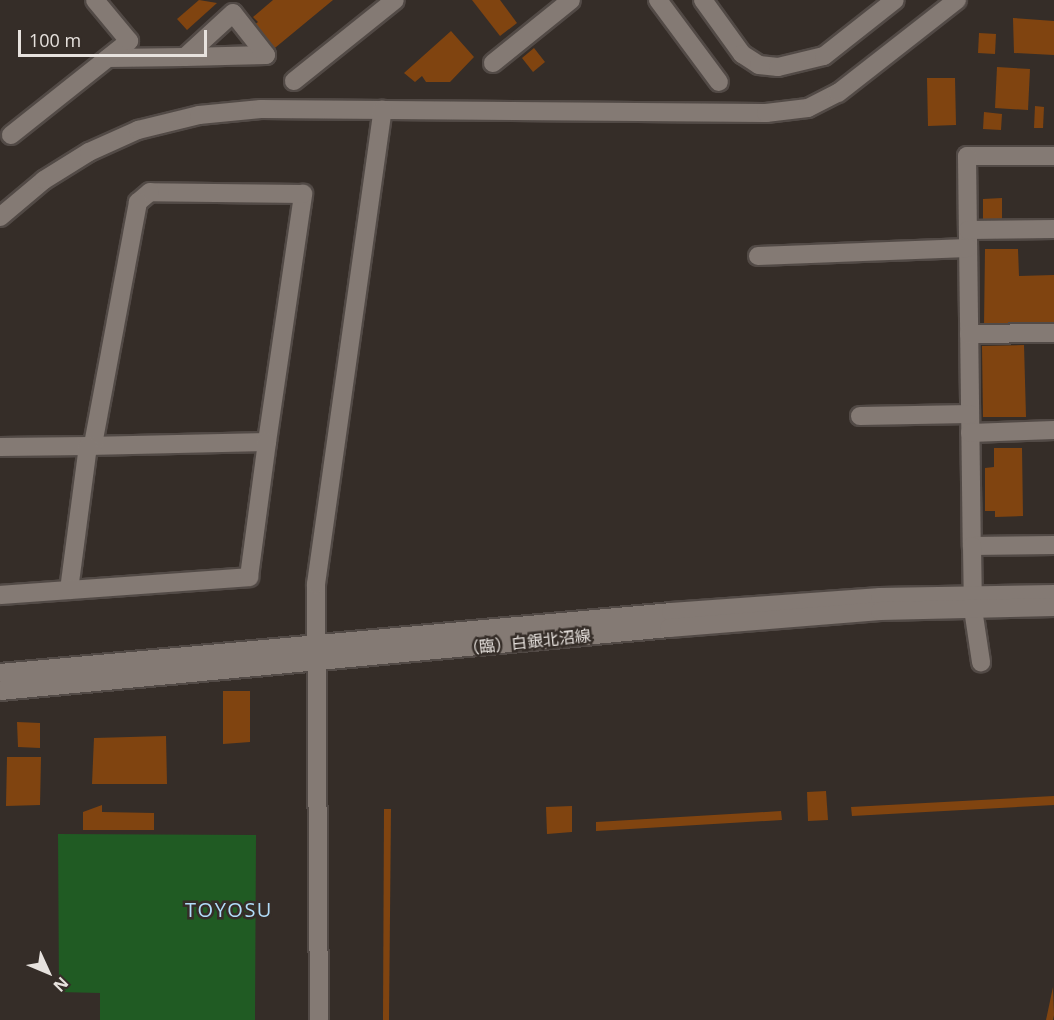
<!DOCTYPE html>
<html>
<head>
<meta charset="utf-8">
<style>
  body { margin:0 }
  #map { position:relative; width:1054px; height:1020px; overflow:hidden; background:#352d28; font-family:"Open Sans","Noto Sans JP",sans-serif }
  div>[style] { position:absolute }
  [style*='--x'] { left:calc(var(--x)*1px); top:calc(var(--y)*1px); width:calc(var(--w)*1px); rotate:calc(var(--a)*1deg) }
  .green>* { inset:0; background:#205b23 }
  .building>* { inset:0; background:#804410 }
  .roads { filter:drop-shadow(2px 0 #524a46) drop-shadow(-2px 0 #524a46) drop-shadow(0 2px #524a46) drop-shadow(0 -2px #524a46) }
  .minor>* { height:18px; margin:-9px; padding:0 9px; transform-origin:9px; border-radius:9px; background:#847a74 }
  span { translate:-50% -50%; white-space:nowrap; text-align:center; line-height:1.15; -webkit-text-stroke:5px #352d28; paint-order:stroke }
  .street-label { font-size:16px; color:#e7e2de }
  .quarter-label { font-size:20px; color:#b1ddf9; letter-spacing:1.5px }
  .north { position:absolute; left:18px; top:942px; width:60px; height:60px; -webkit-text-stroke:4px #352d28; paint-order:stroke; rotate:134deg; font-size:16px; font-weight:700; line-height:24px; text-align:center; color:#e7e2de }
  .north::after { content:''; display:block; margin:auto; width:21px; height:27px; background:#e7e2de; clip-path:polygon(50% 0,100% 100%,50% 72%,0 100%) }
  .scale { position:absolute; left:18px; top:30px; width:189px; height:27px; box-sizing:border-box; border:3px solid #e7e2de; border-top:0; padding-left:8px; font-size:18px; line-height:21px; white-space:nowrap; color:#e7e2de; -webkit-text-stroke:4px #352d28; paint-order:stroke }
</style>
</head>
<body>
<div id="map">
  <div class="green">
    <i style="clip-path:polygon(58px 834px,256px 835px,255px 1020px,100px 1020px,100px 993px,59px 992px)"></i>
  </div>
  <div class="building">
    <i style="clip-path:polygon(199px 0,217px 3px,187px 30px,177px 19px)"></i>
    <i style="clip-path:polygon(273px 0,333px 0,270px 52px,250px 28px,258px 22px,253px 17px)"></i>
    <i style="clip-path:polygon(472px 0,500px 0,517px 23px,500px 36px)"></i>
    <i style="clip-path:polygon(1013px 18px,1054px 21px,1054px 55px,1014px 53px)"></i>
    <i style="clip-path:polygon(451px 31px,474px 57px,450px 82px,426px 82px,422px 76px,415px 82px,404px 73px)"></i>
    <i style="clip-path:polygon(979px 33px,996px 34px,995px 54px,978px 53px)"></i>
    <i style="clip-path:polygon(534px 48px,545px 62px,533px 72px,522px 58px)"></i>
    <i style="clip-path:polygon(997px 67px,1030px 69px,1028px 110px,995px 108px)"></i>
    <i style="clip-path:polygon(927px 78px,955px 78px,956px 125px,928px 126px)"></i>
    <i style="clip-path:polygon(1035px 106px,1044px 107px,1043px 128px,1034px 128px)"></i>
    <i style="clip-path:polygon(984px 112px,1002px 114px,1001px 130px,983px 129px)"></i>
    <i style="clip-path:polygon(1002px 198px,1002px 224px,983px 224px,983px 199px)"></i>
    <i style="clip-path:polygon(985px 249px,1018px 249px,1019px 276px,1054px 275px,1054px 325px,984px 326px)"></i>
    <i style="clip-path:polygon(1024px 345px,1026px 417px,983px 417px,982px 346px)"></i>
    <i style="clip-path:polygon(994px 448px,1022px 448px,1023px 516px,995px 517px,995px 511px,985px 511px,985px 468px,994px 467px)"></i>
    <i style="clip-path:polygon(223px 691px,250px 691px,250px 742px,223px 744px)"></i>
    <i style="clip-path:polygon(17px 722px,40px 723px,40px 748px,18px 747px)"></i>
    <i style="clip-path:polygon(166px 736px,167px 784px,92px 784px,94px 738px)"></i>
    <i style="clip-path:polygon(7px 757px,41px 757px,40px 805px,6px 806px)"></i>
    <i style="clip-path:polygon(826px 791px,828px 820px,808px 821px,807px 792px)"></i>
    <i style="clip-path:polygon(1054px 796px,1054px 805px,852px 816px,851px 807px)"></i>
    <i style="clip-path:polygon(102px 805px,102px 812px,154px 813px,154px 830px,83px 830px,83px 812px)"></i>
    <i style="clip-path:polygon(572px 806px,572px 832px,547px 834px,546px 807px)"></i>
    <i style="clip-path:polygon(384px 809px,391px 809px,389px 1020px,383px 1020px)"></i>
    <i style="clip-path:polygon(781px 811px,782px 820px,596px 831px,596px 822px)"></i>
    <i style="clip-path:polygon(1053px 987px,1054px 1015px,1053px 1020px,1046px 1020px)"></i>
  </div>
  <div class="roads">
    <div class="minor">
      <i style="--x:658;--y:0;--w:102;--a:53.4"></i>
      <i style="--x:703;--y:0;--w:67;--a:54.2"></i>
      <i style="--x:742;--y:54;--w:20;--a:33"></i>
      <i style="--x:759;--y:65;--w:19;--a:6"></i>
      <i style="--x:778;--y:67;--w:47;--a:-13.4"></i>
      <i style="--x:824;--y:56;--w:90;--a:-38.3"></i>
      <i style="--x:108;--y:58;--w:77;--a:-0.7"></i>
      <i style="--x:185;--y:57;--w:81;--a:-1.4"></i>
      <i style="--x:266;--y:55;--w:53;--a:-128.2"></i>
      <i style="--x:233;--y:13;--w:65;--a:137.5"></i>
      <i style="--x:493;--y:63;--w:100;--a:-38.9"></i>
      <i style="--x:294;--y:81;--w:129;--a:-38.7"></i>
      <i style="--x:11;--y:135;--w:151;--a:-38.5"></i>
      <i style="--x:129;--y:41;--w:53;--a:-129.7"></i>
      <i style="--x:1054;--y:156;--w:87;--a:180"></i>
      <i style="--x:967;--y:156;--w:390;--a:89.3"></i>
      <i style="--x:972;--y:546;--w:82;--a:-0.7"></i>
      <i style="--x:0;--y:217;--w:57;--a:-40.1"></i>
      <i style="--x:44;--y:180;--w:53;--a:-31.9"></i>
      <i style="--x:89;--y:152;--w:54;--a:-24.2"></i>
      <i style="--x:138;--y:130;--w:63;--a:-13.8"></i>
      <i style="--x:199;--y:115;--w:62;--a:-5.5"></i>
      <i style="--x:261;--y:109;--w:505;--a:0.45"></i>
      <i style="--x:766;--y:113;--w:42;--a:-6.8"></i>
      <i style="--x:808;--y:108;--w:34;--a:-27"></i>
      <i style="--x:838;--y:93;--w:151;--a:-38"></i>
      <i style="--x:968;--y:230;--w:86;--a:-0.7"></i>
      <i style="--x:758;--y:256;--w:210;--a:-2.2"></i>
      <i style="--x:969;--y:334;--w:85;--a:-0.7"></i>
      <i style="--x:860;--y:416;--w:110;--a:-1"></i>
      <i style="--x:970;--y:433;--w:84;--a:-2"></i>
      <i style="--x:0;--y:447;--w:88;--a:-0.7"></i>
      <i style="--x:88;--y:446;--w:179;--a:-1.3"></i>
      <i style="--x:267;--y:442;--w:251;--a:-81.7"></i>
      <i style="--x:303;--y:194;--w:153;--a:-179.3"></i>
      <i style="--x:150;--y:192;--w:16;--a:140"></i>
      <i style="--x:138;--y:202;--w:247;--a:100.5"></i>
      <i style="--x:972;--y:546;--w:63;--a:89.1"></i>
      <i style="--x:973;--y:609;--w:54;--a:81.4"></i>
      <i style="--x:69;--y:590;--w:145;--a:-82.5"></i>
      <i style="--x:0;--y:595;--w:250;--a:-4.1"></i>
      <i style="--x:249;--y:577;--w:136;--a:-82.4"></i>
      <i style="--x:0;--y:673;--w:674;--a:-5.19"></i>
      <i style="--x:671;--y:612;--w:210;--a:-4.1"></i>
      <i style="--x:880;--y:597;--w:174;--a:-1"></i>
      <i style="--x:0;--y:691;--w:672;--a:-5.38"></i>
      <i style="--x:669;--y:628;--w:212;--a:-4.6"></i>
      <i style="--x:880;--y:611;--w:174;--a:-1.3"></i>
      <i style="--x:319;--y:1020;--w:436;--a:-90.4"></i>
      <i style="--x:316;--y:584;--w:479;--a:-82"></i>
    </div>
  </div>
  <div class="street-label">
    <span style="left:527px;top:642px;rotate:-6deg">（臨）白銀北沼線</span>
  </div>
  <div class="quarter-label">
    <span style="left:229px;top:909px">TOYOSU</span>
  </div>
  <div class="north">N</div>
  <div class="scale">100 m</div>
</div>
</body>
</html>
